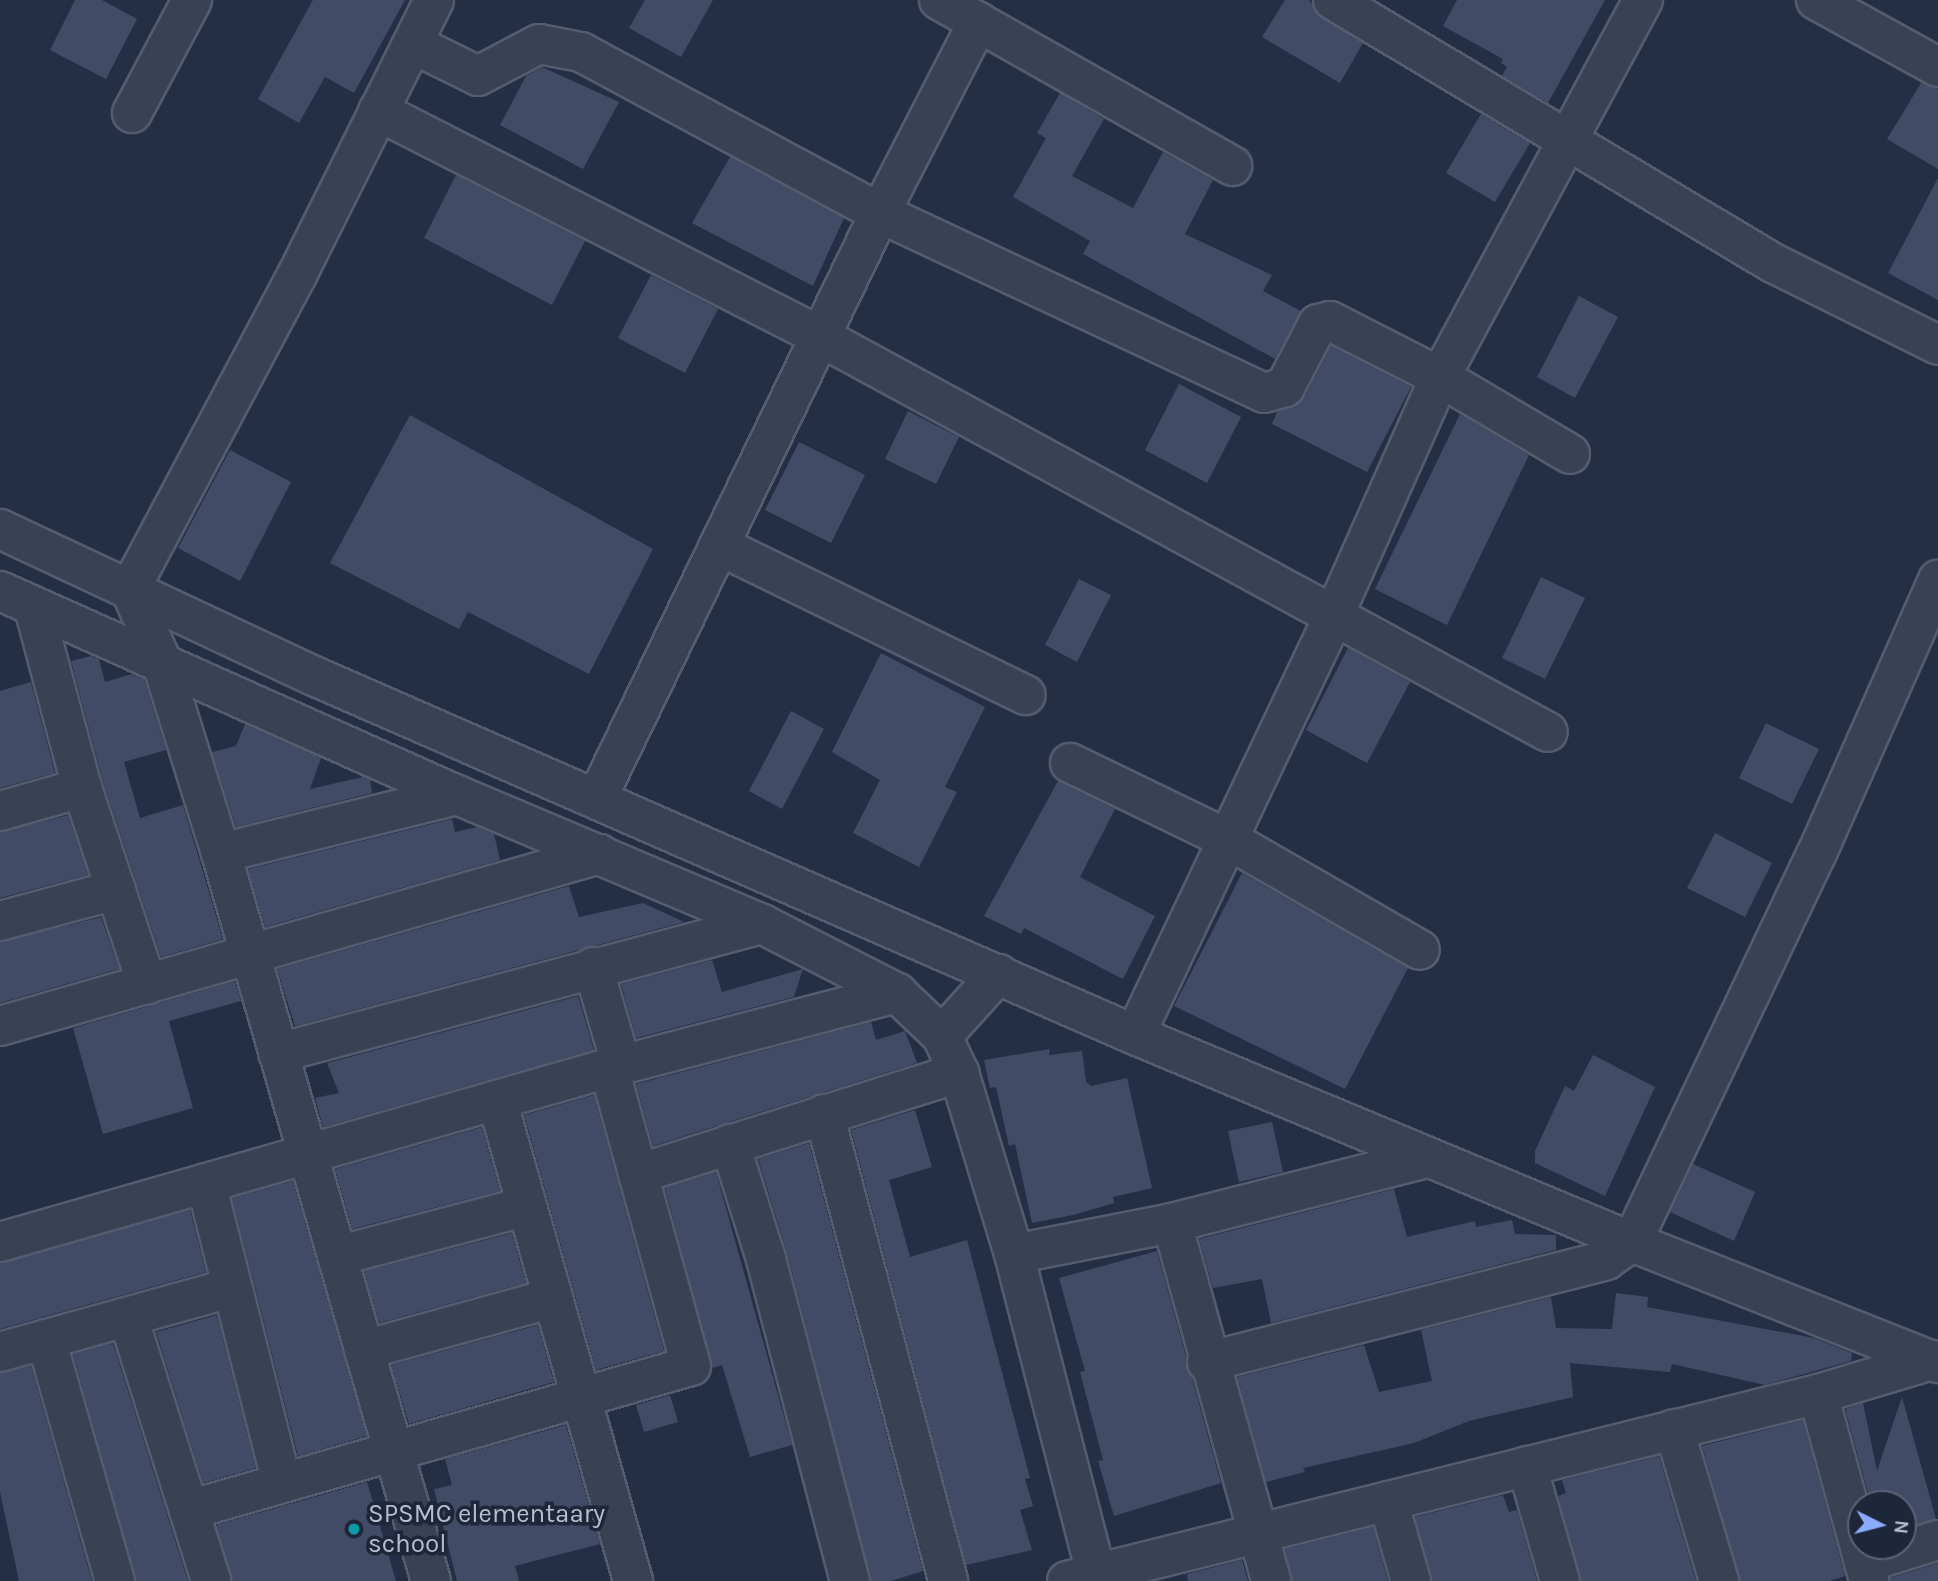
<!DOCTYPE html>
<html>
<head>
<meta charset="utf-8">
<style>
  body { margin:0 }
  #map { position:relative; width:1938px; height:1581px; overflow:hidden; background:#242f46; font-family:Karla,sans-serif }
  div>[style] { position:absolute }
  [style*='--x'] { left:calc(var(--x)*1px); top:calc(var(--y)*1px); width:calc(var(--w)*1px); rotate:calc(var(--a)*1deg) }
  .building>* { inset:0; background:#414b66 }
  .roads { filter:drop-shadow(2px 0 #555c6f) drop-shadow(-2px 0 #555c6f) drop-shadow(0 2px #555c6f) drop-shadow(0 -2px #555c6f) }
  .minor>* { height:38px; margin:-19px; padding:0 19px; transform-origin:19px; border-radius:19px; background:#394255 }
  .dots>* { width:19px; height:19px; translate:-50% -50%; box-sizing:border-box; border:4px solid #1e263a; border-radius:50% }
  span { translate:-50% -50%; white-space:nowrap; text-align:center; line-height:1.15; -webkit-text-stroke:7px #1e263a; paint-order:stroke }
  .poi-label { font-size:26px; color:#b7bdce }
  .left { translate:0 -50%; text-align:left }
  .north { position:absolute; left:1847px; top:1490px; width:70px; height:70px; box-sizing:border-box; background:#1e263a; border:2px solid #5b6275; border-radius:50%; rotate:96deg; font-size:19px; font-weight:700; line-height:28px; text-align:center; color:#b7bdce }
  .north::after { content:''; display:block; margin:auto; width:24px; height:32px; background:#8babff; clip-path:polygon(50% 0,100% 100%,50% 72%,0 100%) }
</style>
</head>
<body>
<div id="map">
  <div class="building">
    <i style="clip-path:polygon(75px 0,102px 0,137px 19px,106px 79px,50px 50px)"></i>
    <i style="clip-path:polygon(313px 0,405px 0,354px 93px,325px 77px,299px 123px,258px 99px)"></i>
    <i style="clip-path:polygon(645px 0,713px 0,681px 57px,629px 28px)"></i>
    <i style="clip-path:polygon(1285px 0,1309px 0,1321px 18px,1363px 43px,1340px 83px,1262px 37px)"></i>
    <i style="clip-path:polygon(1457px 0,1605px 0,1548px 103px,1502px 76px,1507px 67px,1501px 63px,1503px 59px,1443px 26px)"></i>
    <i style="clip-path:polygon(542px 67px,619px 102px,583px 169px,500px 125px,526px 76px)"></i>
    <i style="clip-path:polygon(1921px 83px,1938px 89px,1938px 169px,1887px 139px)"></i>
    <i style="clip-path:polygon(1060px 93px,1104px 119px,1072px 176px,1133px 208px,1163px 152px,1213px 180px,1185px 234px,1272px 275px,1263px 291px,1301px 311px,1275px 359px,1083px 254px,1090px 241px,1013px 197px,1046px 138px,1037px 133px)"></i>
    <i style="clip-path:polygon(1481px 114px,1530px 143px,1495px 202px,1446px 173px)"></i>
    <i style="clip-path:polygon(730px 157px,844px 218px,813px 286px,692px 223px)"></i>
    <i style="clip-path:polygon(456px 175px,585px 241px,552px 305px,424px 238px)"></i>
    <i style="clip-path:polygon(1938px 178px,1938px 300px,1888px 273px)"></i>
    <i style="clip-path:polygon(651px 275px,718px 309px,685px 373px,618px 338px)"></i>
    <i style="clip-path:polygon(1579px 296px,1618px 317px,1575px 398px,1537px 377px)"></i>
    <i style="clip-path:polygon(1331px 346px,1411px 387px,1367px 472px,1272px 424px,1277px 412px,1304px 398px)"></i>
    <i style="clip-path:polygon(1179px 384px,1241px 417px,1207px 483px,1145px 450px)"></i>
    <i style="clip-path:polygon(908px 411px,959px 437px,936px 484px,885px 459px)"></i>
    <i style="clip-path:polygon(1460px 414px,1529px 455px,1447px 625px,1375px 589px)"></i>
    <i style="clip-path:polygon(410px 415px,653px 549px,589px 674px,468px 612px,459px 629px,330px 563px)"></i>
    <i style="clip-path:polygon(799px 442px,865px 475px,831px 543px,765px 510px)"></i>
    <i style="clip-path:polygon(230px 450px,291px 482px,240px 581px,178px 548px)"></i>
    <i style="clip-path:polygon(1541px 577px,1585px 598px,1545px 679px,1502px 658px)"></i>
    <i style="clip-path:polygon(1079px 579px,1111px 595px,1077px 662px,1045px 645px)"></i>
    <i style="clip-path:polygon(1348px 648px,1410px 682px,1367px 763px,1306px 730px)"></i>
    <i style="clip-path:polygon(881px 653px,985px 707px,945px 787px,957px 792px,919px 867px,853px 833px,880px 780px,832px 752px)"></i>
    <i style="clip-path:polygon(91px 656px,99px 659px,105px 682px,132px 674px,144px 679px,166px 750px,124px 762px,140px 818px,183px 805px,223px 939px,161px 957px,103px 782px,71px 661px)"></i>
    <i style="clip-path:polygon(31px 682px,55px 773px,0 788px,0 691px)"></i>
    <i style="clip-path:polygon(791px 711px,824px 729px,782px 809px,749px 791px)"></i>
    <i style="clip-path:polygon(1766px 723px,1819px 749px,1792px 804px,1739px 778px)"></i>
    <i style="clip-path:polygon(245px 724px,321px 758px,310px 789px,363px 777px,370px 780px,372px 793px,236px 827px,212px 752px,236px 746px)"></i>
    <i style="clip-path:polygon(1058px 781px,1115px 809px,1080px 877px,1155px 916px,1123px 979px,1024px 928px,1021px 934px,984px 916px)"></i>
    <i style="clip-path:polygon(68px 815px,88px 875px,0 898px,0 832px)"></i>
    <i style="clip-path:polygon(452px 819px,455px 832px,477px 827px,494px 834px,500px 860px,265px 927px,248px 869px)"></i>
    <i style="clip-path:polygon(1715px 833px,1772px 863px,1745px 917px,1687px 888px)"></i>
    <i style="clip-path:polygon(1242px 873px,1408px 968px,1345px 1089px,1174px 1006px)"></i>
    <i style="clip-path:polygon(569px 886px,579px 917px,643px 903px,684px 922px,295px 1026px,277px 969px)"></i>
    <i style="clip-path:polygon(101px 917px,119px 969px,0 1003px,0 942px)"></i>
    <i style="clip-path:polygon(712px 960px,722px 992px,803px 969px,794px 997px,636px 1038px,621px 984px)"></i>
    <i style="clip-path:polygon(235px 981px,241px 1001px,169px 1021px,193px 1108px,103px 1134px,73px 1028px)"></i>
    <i style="clip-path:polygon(578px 996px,594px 1050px,323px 1127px,315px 1098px,339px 1093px,327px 1063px)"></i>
    <i style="clip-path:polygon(871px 1022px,876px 1040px,905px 1031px,917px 1063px,653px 1146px,636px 1084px)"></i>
    <i style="clip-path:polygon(1050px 1049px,1049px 1055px,1082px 1051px,1086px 1082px,1091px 1086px,1127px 1078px,1152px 1188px,1113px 1197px,1114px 1203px,1073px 1215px,1032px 1223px,1015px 1144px,1009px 1146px,996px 1087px,990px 1088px,984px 1060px)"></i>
    <i style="clip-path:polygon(1593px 1055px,1655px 1087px,1605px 1196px,1535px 1163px,1535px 1151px,1565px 1086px,1574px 1091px)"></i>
    <i style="clip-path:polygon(594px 1095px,664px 1351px,596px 1370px,524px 1115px)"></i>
    <i style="clip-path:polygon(915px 1110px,932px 1167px,889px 1180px,910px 1257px,967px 1240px,1030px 1478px,1025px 1479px,1033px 1506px,1020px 1510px,1032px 1550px,966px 1565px,851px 1130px)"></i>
    <i style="clip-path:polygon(1272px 1122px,1283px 1172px,1239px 1182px,1228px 1131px)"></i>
    <i style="clip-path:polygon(482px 1127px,500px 1191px,352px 1229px,335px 1169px)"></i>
    <i style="clip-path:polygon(809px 1143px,923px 1571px,891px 1581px,871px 1581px,787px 1253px,758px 1159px)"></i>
    <i style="clip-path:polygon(1693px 1164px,1755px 1192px,1734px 1241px,1670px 1212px)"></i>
    <i style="clip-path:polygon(716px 1172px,792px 1445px,750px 1457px,722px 1365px,712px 1368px,665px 1188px)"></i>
    <i style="clip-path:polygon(293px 1181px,367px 1436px,298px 1456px,232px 1198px)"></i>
    <i style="clip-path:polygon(1394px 1189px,1407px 1237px,1475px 1221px,1476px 1227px,1512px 1220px,1515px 1234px,1556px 1235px,1556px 1250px,1271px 1323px,1262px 1279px,1213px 1288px,1199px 1239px)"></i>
    <i style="clip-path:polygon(190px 1210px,206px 1272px,0 1329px,0 1263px)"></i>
    <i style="clip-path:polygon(512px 1233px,526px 1283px,379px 1323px,364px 1271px)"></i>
    <i style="clip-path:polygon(1157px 1251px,1221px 1483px,1114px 1516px,1098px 1461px,1103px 1460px,1080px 1372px,1085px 1371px,1059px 1278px)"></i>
    <i style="clip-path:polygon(1616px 1293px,1648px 1297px,1647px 1307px,1814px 1338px,1852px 1353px,1851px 1361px,1765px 1385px,1672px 1364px,1670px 1372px,1570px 1363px,1573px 1397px,1469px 1421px,1414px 1443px,1303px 1468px,1305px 1472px,1266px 1482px,1237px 1377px,1364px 1345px,1379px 1392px,1432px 1381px,1421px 1330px,1551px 1297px,1556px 1328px,1612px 1329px)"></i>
    <i style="clip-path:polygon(217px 1315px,256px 1468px,203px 1483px,156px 1332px)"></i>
    <i style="clip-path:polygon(538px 1325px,554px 1382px,409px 1424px,391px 1365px)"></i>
    <i style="clip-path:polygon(113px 1343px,188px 1581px,136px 1581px,73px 1354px)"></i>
    <i style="clip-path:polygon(31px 1366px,92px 1581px,19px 1581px,0 1492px,0 1373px)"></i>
    <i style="clip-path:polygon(670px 1395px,678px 1422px,644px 1432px,636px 1405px)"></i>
    <i style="clip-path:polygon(1902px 1397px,1936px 1519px,1903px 1528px,1903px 1504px,1871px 1504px,1845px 1409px,1863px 1403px,1877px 1471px)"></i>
    <i style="clip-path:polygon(1803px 1420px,1845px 1576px,1830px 1581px,1740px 1581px,1702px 1446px)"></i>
    <i style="clip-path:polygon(566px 1425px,600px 1544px,515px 1566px,519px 1581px,457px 1581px,434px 1489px,452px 1485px,445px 1459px)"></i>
    <i style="clip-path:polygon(1659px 1456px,1696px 1581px,1581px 1581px,1558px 1496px,1566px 1493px,1562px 1480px)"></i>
    <i style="clip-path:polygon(367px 1482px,396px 1581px,232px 1581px,216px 1525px)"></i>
    <i style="clip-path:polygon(1503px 1495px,1509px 1512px,1517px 1510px,1537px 1581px,1432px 1581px,1415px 1517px)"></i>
    <i style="clip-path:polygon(1373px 1527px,1388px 1581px,1292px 1581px,1285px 1549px)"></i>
    <i style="clip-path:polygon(1242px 1560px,1248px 1581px,1188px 1581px,1187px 1574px)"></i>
    <i style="clip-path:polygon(1938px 1563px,1938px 1581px,1890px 1581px,1890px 1578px)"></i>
  </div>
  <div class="roads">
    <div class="minor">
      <i style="--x:939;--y:0;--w:337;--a:29.5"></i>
      <i style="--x:1333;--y:0;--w:513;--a:30.87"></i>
      <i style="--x:1773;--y:263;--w:184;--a:26.4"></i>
      <i style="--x:1816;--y:0;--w:139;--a:28.8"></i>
      <i style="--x:413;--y:44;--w:72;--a:26.2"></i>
      <i style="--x:478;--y:76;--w:69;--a:-27.7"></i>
      <i style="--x:539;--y:44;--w:43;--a:10.8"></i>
      <i style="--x:581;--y:52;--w:340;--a:28.3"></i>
      <i style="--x:880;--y:213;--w:424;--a:25.1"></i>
      <i style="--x:1264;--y:393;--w:22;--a:-16"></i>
      <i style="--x:1285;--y:387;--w:71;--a:-62.4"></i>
      <i style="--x:1318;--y:324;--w:12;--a:-14"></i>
      <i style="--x:1330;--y:321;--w:123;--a:27"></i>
      <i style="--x:1440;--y:377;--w:151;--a:30.6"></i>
      <i style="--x:378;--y:111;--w:497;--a:27"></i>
      <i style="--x:821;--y:337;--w:827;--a:28.52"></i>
      <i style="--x:132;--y:113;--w:128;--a:-62"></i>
      <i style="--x:0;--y:529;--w:347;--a:25.1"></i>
      <i style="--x:314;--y:676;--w:896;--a:23.62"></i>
      <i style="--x:1135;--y:1035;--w:538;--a:22.61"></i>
      <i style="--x:1632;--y:1242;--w:329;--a:21.6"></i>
      <i style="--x:720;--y:546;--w:340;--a:26"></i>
      <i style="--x:0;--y:591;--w:500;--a:24.06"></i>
      <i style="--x:457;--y:795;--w:331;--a:22.9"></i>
      <i style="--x:762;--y:924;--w:152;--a:27.1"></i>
      <i style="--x:897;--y:993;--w:62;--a:43.7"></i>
      <i style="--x:942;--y:1036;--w:41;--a:65.3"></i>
      <i style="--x:959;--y:1073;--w:189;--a:73.1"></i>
      <i style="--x:1014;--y:1254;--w:338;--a:75.6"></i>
      <i style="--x:1070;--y:763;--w:177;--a:25.8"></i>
      <i style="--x:1229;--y:840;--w:220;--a:29.9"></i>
      <i style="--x:82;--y:788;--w:207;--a:71.7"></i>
      <i style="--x:598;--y:796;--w:648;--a:-64.19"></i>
      <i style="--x:880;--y:213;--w:215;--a:-62.8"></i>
      <i style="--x:0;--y:811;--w:85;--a:-15.7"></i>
      <i style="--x:82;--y:788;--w:187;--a:-104.9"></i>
      <i style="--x:221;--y:853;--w:243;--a:-13.8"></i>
      <i style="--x:0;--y:921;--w:120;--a:-15"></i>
      <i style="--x:593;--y:967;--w:101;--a:73.9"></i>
      <i style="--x:0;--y:1026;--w:624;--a:-16"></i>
      <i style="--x:1135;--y:1035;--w:465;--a:-64.6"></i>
      <i style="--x:1334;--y:615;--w:261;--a:-66"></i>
      <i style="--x:1440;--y:377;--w:428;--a:-61.7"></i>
      <i style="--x:942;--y:1036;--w:84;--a:-47.9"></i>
      <i style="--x:278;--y:1053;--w:501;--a:-14.92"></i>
      <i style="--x:497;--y:1100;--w:500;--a:74.2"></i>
      <i style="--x:824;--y:1114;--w:483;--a:75.1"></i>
      <i style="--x:730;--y:1144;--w:121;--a:72.6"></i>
      <i style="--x:766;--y:1259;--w:333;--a:75.4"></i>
      <i style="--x:638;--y:1174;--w:337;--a:-17.5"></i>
      <i style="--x:206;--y:1183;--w:309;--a:75.8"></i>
      <i style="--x:1172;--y:1223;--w:371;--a:74.5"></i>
      <i style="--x:0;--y:1242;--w:633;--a:-15.95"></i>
      <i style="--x:609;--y:1068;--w:298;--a:-14.6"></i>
      <i style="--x:1014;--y:1254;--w:161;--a:-11.1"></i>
      <i style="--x:1172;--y:1223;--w:263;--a:-14.3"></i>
      <i style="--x:337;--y:1256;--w:196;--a:-14.7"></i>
      <i style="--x:128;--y:1317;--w:277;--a:72.5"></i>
      <i style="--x:46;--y:1339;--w:252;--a:74.1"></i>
      <i style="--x:364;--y:1350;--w:196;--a:-15.4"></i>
      <i style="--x:0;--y:1352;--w:240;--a:-15.5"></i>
      <i style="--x:1207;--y:1362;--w:412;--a:-14.3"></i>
      <i style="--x:1606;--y:1260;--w:32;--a:-35"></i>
      <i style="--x:1632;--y:1242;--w:431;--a:-64.6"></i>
      <i style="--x:1817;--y:853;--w:299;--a:-66.1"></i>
      <i style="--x:1818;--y:1394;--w:194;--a:74.7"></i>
      <i style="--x:1674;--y:1429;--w:159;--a:73.5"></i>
      <i style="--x:1527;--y:1466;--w:120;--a:74"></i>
      <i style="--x:1388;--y:1501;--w:83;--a:74"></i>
      <i style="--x:189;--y:1510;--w:522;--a:-16.01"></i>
      <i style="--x:691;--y:1366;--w:309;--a:-105.4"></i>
      <i style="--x:1864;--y:1563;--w:77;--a:-17.3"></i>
      <i style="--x:431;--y:1581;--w:758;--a:-106.09"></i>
      <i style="--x:221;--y:853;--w:202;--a:-107.3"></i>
      <i style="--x:161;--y:660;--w:77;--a:-113.6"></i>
      <i style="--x:130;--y:589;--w:356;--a:-62"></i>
      <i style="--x:297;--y:275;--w:307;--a:-63.5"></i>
      <i style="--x:1067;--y:1581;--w:774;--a:-13.98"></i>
      <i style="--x:1818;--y:1394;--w:119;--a:-16.6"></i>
    </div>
  </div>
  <div class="dots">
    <i style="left:354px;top:1529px;background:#0f9aa8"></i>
  </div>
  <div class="poi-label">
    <span class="left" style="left:368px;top:1529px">SPSMC elementaary<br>school</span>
  </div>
  <div class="north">N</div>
</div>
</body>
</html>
